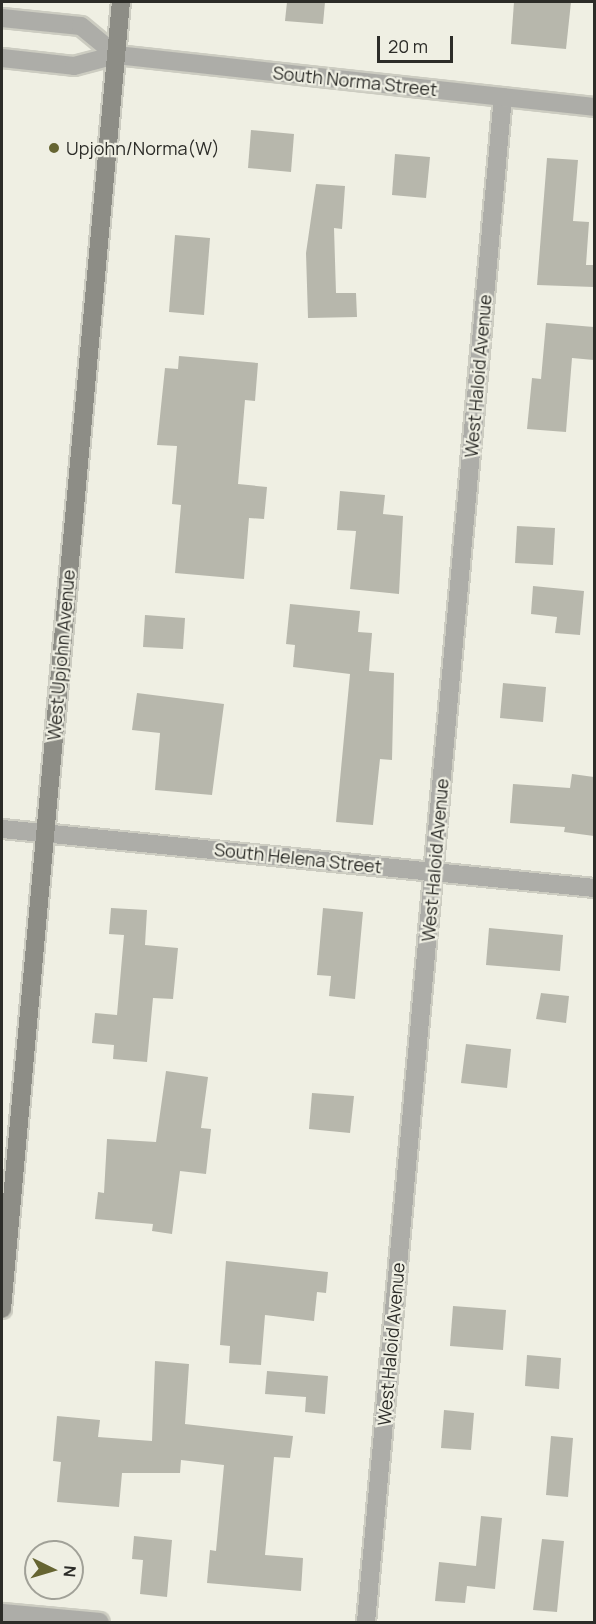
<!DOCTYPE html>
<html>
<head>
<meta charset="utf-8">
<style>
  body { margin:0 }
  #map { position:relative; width:596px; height:1624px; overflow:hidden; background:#efefe3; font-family:Manrope,sans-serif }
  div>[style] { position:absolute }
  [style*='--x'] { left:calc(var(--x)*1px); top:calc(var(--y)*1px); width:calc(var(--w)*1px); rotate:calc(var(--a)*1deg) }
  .building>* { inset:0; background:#b7b7ac }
  .roads { filter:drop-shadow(2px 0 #ccccc1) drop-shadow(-2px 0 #ccccc1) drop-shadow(0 2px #ccccc1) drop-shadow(0 -2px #ccccc1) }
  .minor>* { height:18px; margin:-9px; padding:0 9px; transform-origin:9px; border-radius:9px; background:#adada8 }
  .tertiary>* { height:18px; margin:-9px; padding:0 9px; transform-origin:9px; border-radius:9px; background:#adada8 }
  .secondary>* { height:18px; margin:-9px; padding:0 9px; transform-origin:9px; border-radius:9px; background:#8d8d86 }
  .dots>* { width:16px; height:16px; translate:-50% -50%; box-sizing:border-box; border:3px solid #efefe3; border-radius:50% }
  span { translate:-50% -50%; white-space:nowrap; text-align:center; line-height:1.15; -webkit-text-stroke:4.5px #efefe3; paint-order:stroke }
  .street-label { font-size:18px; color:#2c2c28 }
  .poi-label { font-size:18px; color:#2c2c28 }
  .left { translate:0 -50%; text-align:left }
  .frame { position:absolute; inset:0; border:3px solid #2c2c28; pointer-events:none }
  .north { position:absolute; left:24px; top:1540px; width:60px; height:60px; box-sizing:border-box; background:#efefe3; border:2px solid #a1a198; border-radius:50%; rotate:95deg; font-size:16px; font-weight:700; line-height:24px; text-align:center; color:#2c2c28 }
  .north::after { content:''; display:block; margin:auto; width:21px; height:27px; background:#666532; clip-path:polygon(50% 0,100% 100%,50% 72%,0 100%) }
  .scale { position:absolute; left:377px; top:36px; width:76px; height:27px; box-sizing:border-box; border:3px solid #2c2c28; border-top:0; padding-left:8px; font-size:18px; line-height:21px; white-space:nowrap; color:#2c2c28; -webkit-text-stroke:4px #efefe3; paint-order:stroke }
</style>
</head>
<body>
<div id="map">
  <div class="building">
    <i style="clip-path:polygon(287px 2px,325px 2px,323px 24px,285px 21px)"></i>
    <i style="clip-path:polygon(514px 2px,571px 2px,566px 49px,511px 44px)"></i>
    <i style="clip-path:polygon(251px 130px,294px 134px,291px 172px,248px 168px)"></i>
    <i style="clip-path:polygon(395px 154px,430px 157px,426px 198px,392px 195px)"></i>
    <i style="clip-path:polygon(547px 158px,578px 160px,573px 221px,589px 222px,586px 265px,594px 265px,594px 287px,537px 285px)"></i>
    <i style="clip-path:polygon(316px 184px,345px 186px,342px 229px,334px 228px,336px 293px,356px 293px,357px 317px,308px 318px,306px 253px)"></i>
    <i style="clip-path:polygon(175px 235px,210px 238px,204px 315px,169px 312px)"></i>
    <i style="clip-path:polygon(546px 323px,594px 327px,594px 360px,572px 358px,566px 432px,527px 429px,532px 378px,541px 379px)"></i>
    <i style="clip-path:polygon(179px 356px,258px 363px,255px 401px,245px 400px,238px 484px,267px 487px,264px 519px,249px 518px,244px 579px,175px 573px,181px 505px,172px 504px,177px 446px,157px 445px,165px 368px,178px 369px)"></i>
    <i style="clip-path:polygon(340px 491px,385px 495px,383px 514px,403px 516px,399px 594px,350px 589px,356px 531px,337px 530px)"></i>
    <i style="clip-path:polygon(517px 526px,555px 528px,553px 565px,515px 563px)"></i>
    <i style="clip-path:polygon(533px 586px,584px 591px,580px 635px,555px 633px,557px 617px,531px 614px)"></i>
    <i style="clip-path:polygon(290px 604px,360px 611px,358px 632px,372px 633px,369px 671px,394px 673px,392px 760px,380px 759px,373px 825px,336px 822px,350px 674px,293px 667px,295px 645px,286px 644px)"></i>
    <i style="clip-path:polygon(145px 615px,185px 618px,183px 649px,143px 647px)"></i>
    <i style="clip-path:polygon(503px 683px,546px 687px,543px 722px,500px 718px)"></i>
    <i style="clip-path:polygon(137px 693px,224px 704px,212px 795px,155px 790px,160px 733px,132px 730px)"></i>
    <i style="clip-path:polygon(572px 774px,594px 777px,594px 836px,564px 832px,565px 827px,510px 823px,513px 784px,570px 788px)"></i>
    <i style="clip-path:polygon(111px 908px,147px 910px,145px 945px,178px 948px,173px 999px,153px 998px,147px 1062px,113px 1059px,114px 1045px,92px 1043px,95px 1013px,117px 1015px,124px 935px,109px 934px)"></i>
    <i style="clip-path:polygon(323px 908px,363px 912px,355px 999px,329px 996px,331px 976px,317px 975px)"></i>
    <i style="clip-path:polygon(489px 928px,563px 935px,560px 971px,486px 965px)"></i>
    <i style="clip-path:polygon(541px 993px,569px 996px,566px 1023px,536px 1019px)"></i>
    <i style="clip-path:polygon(466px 1044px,511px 1049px,507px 1088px,461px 1083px)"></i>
    <i style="clip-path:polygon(166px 1071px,208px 1077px,201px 1128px,211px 1129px,206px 1174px,180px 1171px,172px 1234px,152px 1231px,153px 1224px,95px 1219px,98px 1192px,104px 1193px,107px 1139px,156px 1142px)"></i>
    <i style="clip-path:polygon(312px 1093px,354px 1096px,350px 1133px,309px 1129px)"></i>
    <i style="clip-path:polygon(226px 1261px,328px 1272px,326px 1293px,317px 1292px,314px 1321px,265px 1315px,261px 1365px,229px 1363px,230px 1346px,220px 1345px)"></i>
    <i style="clip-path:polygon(453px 1306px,506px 1310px,503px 1350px,450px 1346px)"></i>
    <i style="clip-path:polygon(527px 1355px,561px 1358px,559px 1389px,525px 1386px)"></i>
    <i style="clip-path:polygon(155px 1361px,189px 1364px,185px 1424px,293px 1436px,290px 1458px,274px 1457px,265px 1555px,303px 1558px,301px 1591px,207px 1583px,210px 1550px,216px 1551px,224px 1465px,181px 1460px,180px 1473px,122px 1473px,119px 1507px,57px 1502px,61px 1462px,53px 1461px,57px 1416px,100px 1420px,98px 1437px,152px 1441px)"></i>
    <i style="clip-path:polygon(267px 1371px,328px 1376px,325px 1414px,305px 1412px,306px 1397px,265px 1394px)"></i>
    <i style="clip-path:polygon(444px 1410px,474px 1413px,471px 1450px,441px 1448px)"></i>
    <i style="clip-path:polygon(551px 1436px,573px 1438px,568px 1497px,546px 1495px)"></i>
    <i style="clip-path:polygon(481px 1516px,502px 1518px,495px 1589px,467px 1586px,465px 1603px,435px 1601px,439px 1562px,476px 1566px)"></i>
    <i style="clip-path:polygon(134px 1536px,172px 1540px,167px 1597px,140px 1594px,143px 1560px,132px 1559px)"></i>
    <i style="clip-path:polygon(542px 1539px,564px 1541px,557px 1612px,533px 1610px)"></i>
  </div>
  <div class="roads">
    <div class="minor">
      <i style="--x:2;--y:829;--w:595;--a:5.69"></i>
      <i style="--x:2;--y:1613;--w:98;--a:5.2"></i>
      <i style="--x:366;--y:1622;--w:1531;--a:-84.87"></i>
    </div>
    <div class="tertiary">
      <i style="--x:2;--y:18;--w:79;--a:5.8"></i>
      <i style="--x:81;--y:26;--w:45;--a:39.6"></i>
      <i style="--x:2;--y:58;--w:72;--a:6.3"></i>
      <i style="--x:74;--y:66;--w:43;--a:-14.7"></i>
      <i style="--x:116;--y:55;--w:481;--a:6.2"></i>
    </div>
    <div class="secondary">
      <i style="--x:2;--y:1309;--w:1312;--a:-84.8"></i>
    </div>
  </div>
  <div class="dots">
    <i style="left:54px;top:148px;background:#666532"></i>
  </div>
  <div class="street-label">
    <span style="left:355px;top:81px;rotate:6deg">South Norma Street</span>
    <span style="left:478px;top:376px;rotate:-85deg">West Haloid Avenue</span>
    <span style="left:61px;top:655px;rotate:-85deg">West Upjohn Avenue</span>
    <span style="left:298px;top:858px;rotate:6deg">South Helena Street</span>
    <span style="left:435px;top:860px;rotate:-85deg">West Haloid Avenue</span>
    <span style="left:391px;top:1344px;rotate:-85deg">West Haloid Avenue</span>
  </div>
  <div class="poi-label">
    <span class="left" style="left:66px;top:148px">Upjohn/Norma(W)</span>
  </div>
  <div class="frame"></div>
  <div class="north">N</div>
  <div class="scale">20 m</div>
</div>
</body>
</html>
